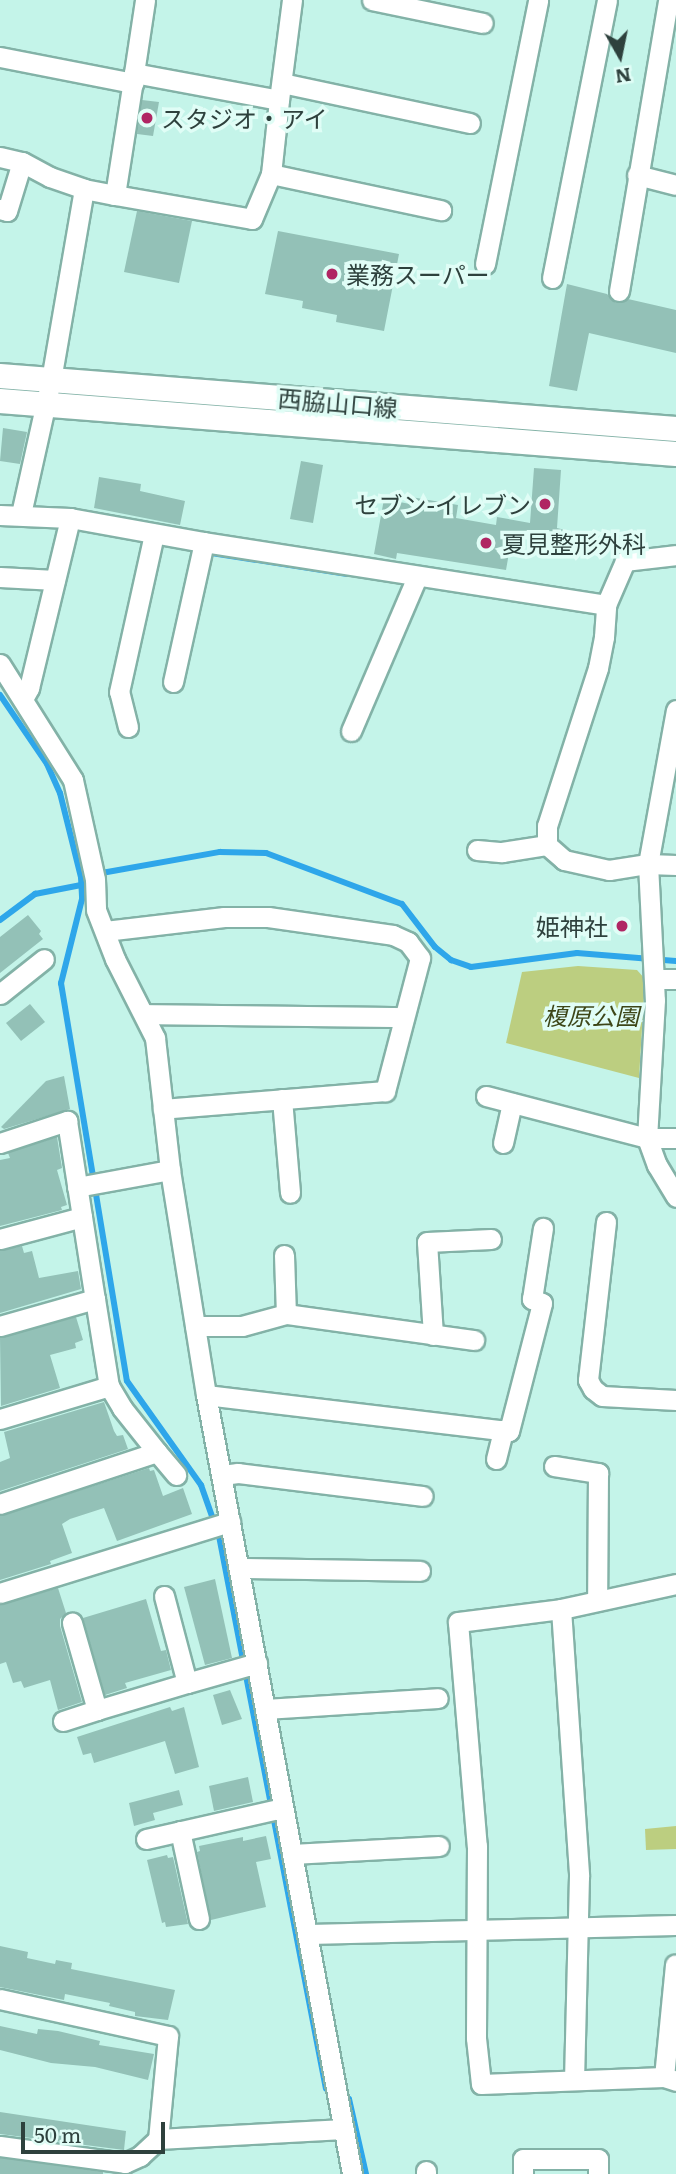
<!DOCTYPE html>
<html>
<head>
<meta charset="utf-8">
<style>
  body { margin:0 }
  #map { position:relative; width:676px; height:2174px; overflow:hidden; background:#c4f4e9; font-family:Literata,"Noto Sans JP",serif }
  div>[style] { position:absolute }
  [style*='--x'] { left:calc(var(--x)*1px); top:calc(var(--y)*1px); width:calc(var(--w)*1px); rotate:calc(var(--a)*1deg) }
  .green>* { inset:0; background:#bcce80 }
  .stream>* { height:6px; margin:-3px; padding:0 3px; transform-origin:3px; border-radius:3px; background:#2ea6ea }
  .building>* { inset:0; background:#93c1b7 }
  .roads { filter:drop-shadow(2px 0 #83b2a7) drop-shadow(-2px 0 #83b2a7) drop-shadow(0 2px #83b2a7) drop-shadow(0 -2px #83b2a7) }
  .minor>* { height:19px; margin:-9.5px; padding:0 9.5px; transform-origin:9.5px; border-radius:9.5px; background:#fff }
  .tertiary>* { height:24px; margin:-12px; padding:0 12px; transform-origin:12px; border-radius:12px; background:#fff }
  .dots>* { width:19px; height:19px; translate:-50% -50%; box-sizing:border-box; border:4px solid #e0fdf6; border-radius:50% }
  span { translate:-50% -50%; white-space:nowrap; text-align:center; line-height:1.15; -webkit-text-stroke:7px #e0fdf6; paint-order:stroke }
  .poi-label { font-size:24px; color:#2e413d }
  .left { translate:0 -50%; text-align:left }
  .right { translate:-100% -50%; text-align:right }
  .street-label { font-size:24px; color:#2e413d }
  .park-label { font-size:24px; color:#3d4618; font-style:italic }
  .north { position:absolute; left:585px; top:21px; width:70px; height:70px; -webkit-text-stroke:5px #e0fdf6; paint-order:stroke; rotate:171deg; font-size:19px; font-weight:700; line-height:28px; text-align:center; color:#2e413d }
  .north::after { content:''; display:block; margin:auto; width:24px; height:32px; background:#2e413d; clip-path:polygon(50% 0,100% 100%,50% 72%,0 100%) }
  .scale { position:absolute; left:21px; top:2122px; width:144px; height:32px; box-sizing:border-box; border:4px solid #2e413d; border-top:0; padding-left:9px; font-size:21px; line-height:24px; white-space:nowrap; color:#2e413d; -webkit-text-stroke:5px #e0fdf6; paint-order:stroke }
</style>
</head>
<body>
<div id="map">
  <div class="green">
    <i style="clip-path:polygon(578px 966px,637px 970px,645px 979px,639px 1078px,506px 1043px,522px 972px)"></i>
    <i style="clip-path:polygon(676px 1826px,676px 1849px,646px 1850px,645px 1829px)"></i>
  </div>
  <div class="stream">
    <i style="--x:205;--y:552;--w:144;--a:8.8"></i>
    <i style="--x:0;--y:695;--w:83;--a:55.7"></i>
    <i style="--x:47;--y:764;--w:32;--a:66"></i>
    <i style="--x:60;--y:793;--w:87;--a:76"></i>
    <i style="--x:81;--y:877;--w:22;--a:87"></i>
    <i style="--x:82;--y:899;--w:87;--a:104"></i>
    <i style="--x:61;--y:983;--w:403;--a:80.6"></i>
    <i style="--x:127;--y:1381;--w:128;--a:54.6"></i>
    <i style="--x:201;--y:1485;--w:54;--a:70.6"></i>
    <i style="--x:219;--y:1536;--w:563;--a:79.05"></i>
    <i style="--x:96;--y:874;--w:126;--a:-10.1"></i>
    <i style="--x:220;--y:852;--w:46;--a:1.2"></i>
    <i style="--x:266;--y:853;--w:145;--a:20.6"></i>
    <i style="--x:402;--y:904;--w:54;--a:52.5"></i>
    <i style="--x:435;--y:947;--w:21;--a:39"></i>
    <i style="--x:451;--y:960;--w:21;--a:19"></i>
    <i style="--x:471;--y:967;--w:107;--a:-7.5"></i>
    <i style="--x:577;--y:953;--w:99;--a:4.6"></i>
    <i style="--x:0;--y:920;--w:44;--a:-36.6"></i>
    <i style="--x:35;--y:894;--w:47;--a:-11.1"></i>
    <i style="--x:341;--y:2100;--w:8;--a:-7"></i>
    <i style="--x:349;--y:2099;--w:77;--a:77.2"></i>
  </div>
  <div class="building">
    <i style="clip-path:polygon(142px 100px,159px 102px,153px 136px,137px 134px)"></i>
    <i style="clip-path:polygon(137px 211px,192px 221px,179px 283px,124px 272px)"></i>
    <i style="clip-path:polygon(278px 231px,399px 254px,384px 331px,336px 322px,337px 315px,302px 308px,303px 301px,265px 294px)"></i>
    <i style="clip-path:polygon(567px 284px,607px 294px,616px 303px,628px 299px,676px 310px,676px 353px,589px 333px,577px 391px,549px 386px)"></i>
    <i style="clip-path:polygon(3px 428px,27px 432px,20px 464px,0 461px)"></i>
    <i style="clip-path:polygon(301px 461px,323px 465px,313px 523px,290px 519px)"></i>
    <i style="clip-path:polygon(534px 468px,561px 470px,557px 528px,565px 530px,563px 540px,512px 536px,506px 570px,397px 553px,396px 559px,374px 554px,384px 499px,410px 504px,411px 497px,458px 505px,456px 518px,496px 525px,497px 517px,530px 523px)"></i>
    <i style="clip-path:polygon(99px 477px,141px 484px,140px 491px,185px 501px,180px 525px,94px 508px)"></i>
    <i style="clip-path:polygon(28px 915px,41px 931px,39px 934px,43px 939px,0 973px,0 937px)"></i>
    <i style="clip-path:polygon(30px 1004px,45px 1022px,21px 1041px,6px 1023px)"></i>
    <i style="clip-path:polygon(64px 1076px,70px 1109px,4px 1129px,1px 1127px,46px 1081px)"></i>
    <i style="clip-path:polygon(57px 1137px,62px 1168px,57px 1170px,67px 1205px,61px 1207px,62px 1210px,0 1226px,0 1160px,10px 1158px,8px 1153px)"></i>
    <i style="clip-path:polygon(22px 1246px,24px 1253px,32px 1251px,39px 1278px,78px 1271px,81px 1289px,0 1313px,0 1251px)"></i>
    <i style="clip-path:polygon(76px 1317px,83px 1340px,75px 1343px,76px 1348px,50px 1355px,60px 1388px,1px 1406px,0 1338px)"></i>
    <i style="clip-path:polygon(104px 1402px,114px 1431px,117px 1436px,123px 1435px,128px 1449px,0 1491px,0 1462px,10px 1458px,4px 1432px)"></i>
    <i style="clip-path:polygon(149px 1468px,150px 1471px,154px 1470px,163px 1496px,183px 1488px,192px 1514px,117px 1541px,104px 1508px,70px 1519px,62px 1524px,72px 1553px,50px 1561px,51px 1564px,0 1580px,0 1516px)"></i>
    <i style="clip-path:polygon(215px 1579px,232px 1658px,205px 1665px,184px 1587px)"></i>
    <i style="clip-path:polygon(58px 1588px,66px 1613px,60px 1619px,60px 1626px,82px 1702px,58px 1710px,50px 1680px,24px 1688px,21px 1681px,13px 1683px,6px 1662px,0 1664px,0 1605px)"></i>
    <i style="clip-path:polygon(146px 1599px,161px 1651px,166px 1650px,171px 1670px,125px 1683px,127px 1688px,105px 1695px,83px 1618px)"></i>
    <i style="clip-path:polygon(230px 1690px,242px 1719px,222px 1725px,213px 1695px)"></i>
    <i style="clip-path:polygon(170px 1707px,172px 1711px,184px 1707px,199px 1767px,175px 1774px,165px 1741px,94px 1763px,91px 1753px,83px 1755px,77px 1737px)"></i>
    <i style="clip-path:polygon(248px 1777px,253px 1802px,214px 1811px,209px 1786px)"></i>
    <i style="clip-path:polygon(179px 1790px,183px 1805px,153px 1813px,155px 1820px,134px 1826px,129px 1803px)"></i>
    <i style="clip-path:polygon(266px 1836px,271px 1859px,256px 1862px,266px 1907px,211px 1920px,197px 1852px,200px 1851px,199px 1846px,243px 1837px,243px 1841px)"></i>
    <i style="clip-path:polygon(167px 1855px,168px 1858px,173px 1857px,188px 1924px,166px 1927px,165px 1922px,162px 1923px,147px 1860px)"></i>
    <i style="clip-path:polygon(0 1946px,28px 1952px,27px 1958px,55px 1964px,56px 1960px,72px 1963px,71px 1969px,175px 1990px,168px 2020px,135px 2016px,135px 2012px,109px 2006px,110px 2003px,65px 1994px,64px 2000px,0 1987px)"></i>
    <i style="clip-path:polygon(0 2026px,37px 2034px,38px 2029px,58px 2031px,100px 2041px,99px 2045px,154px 2054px,148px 2080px,95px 2067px,51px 2063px,0 2050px)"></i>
    <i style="clip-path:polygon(0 2112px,126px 2131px,124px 2150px,0 2134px)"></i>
    <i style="clip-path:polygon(0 2158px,103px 2172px,103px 2174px,0 2174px)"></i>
  </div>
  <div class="roads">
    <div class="minor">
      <i style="--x:372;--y:0;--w:113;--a:11.7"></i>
      <i style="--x:0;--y:57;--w:136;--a:11.1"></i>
      <i style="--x:134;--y:73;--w:74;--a:-81.4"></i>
      <i style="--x:282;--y:83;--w:192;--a:12"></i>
      <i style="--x:0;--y:157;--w:23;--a:13"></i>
      <i style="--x:22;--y:162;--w:32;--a:28"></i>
      <i style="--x:50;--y:177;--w:36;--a:19"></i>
      <i style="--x:271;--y:174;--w:174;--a:12"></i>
      <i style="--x:637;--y:175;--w:40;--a:14.4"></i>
      <i style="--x:115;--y:195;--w:139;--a:9.9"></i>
      <i style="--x:252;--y:219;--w:49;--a:-67.1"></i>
      <i style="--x:271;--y:174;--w:74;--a:-83.8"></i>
      <i style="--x:0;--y:209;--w:7;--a:16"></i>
      <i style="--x:7;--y:211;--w:51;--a:-73"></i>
      <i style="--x:485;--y:264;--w:269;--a:-78.6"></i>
      <i style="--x:552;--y:278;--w:283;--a:-78.8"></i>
      <i style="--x:619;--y:291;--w:295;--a:-80.4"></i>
      <i style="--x:21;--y:514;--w:137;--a:-77.4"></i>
      <i style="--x:51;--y:380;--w:194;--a:-80.2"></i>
      <i style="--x:84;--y:189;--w:32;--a:11"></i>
      <i style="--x:115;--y:195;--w:123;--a:-81.1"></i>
      <i style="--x:134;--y:73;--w:147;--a:10.5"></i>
      <i style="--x:279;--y:100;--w:101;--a:-82.6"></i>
      <i style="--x:0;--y:515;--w:70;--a:2.5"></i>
      <i style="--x:70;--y:518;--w:136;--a:10.2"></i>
      <i style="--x:204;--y:542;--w:407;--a:8.9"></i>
      <i style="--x:0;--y:577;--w:55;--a:3.1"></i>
      <i style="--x:0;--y:664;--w:137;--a:57.8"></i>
      <i style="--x:73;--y:780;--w:101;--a:77.5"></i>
      <i style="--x:95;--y:879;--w:31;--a:88"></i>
      <i style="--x:96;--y:910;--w:53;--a:68.8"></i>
      <i style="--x:115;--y:959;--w:89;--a:63.1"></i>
      <i style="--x:155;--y:1038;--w:133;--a:83.5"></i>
      <i style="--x:170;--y:1170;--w:228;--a:80.9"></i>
      <i style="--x:206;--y:1395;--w:793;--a:79.38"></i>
      <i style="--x:173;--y:682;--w:143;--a:-77.5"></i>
      <i style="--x:23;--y:699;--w:13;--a:-61"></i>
      <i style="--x:29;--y:688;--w:175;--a:-76.4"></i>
      <i style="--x:676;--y:710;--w:157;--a:100.3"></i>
      <i style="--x:648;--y:864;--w:136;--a:87.1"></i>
      <i style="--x:655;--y:1000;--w:138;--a:93.3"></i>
      <i style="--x:647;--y:1138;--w:29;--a:70"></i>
      <i style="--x:657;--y:1165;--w:37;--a:59"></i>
      <i style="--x:128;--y:727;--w:36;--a:-104"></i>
      <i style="--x:119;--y:692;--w:162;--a:-77.5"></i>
      <i style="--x:351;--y:731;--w:168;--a:-66.8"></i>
      <i style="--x:547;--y:845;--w:23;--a:41"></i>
      <i style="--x:564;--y:860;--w:46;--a:12.5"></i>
      <i style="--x:609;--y:870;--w:39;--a:-9"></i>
      <i style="--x:648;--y:864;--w:28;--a:2"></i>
      <i style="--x:477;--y:850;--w:25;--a:5"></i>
      <i style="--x:502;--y:852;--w:46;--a:-8.8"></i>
      <i style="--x:547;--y:845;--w:19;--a:-90"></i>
      <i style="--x:547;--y:826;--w:166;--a:-72.1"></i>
      <i style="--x:598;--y:668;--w:32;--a:-79"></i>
      <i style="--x:604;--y:637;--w:32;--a:-86"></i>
      <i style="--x:606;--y:605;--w:48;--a:-66.6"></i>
      <i style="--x:625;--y:561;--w:51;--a:-6.7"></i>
      <i style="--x:105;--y:931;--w:120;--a:-6.7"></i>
      <i style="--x:224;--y:917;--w:44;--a:0"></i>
      <i style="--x:268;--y:917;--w:126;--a:8.2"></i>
      <i style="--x:393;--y:935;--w:17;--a:25"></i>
      <i style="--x:408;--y:942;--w:20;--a:53"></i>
      <i style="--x:420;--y:958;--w:138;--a:104.7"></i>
      <i style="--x:385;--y:1091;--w:223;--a:175.4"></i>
      <i style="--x:655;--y:979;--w:21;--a:0"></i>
      <i style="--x:0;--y:994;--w:56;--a:-38.5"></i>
      <i style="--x:145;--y:1014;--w:259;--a:0.7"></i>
      <i style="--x:486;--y:1096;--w:166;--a:14.6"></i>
      <i style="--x:647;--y:1138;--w:29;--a:0"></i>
      <i style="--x:282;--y:1099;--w:94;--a:85.1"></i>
      <i style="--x:0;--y:1143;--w:71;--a:-18.2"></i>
      <i style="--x:67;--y:1121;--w:180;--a:81.1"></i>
      <i style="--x:503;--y:1143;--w:41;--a:-77.3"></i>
      <i style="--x:77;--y:1187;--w:95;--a:-10.4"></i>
      <i style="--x:606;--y:1222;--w:159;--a:96.5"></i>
      <i style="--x:588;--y:1380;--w:10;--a:61"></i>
      <i style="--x:593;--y:1389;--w:11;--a:38"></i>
      <i style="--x:602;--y:1396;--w:74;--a:3.1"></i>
      <i style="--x:0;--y:1239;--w:85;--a:-15"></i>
      <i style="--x:284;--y:1255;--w:59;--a:88.1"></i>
      <i style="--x:0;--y:1326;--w:99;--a:-15.9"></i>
      <i style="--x:95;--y:1299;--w:88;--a:80.9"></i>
      <i style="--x:195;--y:1326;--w:47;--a:0"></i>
      <i style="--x:242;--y:1326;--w:46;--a:-15.3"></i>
      <i style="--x:286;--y:1314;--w:190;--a:7.9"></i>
      <i style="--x:433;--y:1335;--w:93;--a:-93.7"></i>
      <i style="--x:427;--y:1242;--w:64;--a:-2.7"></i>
      <i style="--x:206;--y:1395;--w:305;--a:6.8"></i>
      <i style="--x:509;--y:1431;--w:132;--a:-75.5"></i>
      <i style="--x:542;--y:1303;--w:11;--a:-158"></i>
      <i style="--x:532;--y:1299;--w:72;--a:-81.2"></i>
      <i style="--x:0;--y:1419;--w:114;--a:-16.8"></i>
      <i style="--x:109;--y:1386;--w:26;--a:59"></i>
      <i style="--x:122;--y:1408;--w:56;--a:51.5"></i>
      <i style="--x:157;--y:1452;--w:165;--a:161.7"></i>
      <i style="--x:157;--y:1452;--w:30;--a:50"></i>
      <i style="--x:496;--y:1459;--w:30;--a:-76"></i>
      <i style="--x:554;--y:1466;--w:45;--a:9"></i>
      <i style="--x:598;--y:1473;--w:128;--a:90.4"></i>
      <i style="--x:222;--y:1475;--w:16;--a:-7"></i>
      <i style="--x:238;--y:1473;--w:186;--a:7.1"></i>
      <i style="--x:239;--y:1568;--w:181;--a:0.9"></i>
      <i style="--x:676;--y:1584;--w:118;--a:167.7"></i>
      <i style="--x:561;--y:1609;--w:104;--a:172.8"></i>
      <i style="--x:458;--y:1622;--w:225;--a:85.2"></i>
      <i style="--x:477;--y:1846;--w:192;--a:90.3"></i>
      <i style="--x:476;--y:2038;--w:46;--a:83.8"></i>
      <i style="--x:481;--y:2084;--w:183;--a:-2.2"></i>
      <i style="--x:664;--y:2077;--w:13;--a:18"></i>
      <i style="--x:0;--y:1593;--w:241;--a:-17.2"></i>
      <i style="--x:561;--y:1609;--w:268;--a:86.1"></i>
      <i style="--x:579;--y:1876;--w:204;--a:91.4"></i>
      <i style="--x:187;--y:1683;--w:73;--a:-15.9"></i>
      <i style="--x:265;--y:1709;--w:173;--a:-3.6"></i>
      <i style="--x:97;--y:1710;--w:94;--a:-16.7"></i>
      <i style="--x:187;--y:1683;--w:90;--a:-104.8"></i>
      <i style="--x:63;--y:1721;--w:36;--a:-18"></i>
      <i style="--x:97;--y:1710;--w:91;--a:-106"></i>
      <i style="--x:180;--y:1831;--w:90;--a:77.8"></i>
      <i style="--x:146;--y:1839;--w:139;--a:-12.8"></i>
      <i style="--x:292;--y:1854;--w:147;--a:-3.1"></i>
      <i style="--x:308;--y:1934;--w:368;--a:-1.4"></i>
      <i style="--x:0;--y:1999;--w:172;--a:12.4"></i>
      <i style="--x:168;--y:2036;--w:103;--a:95.5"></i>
      <i style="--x:158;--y:2139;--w:186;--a:-3.1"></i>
      <i style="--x:664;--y:2077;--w:113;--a:-84.4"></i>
      <i style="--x:0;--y:2146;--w:126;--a:7.7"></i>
      <i style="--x:125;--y:2163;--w:17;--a:-25"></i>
      <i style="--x:140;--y:2156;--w:25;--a:-43"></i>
      <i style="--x:426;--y:2171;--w:3;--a:90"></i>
      <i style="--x:523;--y:2174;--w:15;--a:-90"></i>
      <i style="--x:523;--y:2159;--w:75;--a:0"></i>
      <i style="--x:598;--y:2159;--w:15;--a:90"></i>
    </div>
    <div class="tertiary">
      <i style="--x:0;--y:376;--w:678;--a:4.48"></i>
      <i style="--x:0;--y:401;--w:678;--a:4.48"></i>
    </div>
  </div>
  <div class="dots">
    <i style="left:147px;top:118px;background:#b02563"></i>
    <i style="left:332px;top:274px;background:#b02563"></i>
    <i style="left:545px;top:504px;background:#b02563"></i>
    <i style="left:486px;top:543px;background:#b02563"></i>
    <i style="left:622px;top:926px;background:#b02563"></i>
  </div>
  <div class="poi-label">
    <span class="left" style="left:161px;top:118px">スタジオ・アイ</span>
    <span class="left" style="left:346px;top:274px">業務スーパー</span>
    <span class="right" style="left:531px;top:504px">セブン-イレブン</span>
    <span class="left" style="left:502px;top:543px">夏見整形外科</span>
    <span class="right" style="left:608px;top:926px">姫神社</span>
  </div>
  <div class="street-label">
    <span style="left:338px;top:402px;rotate:5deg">西脇山口線</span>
  </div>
  <div class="park-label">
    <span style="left:591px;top:1015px">榎原公園</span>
  </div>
  <div class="north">N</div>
  <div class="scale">50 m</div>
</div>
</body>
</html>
